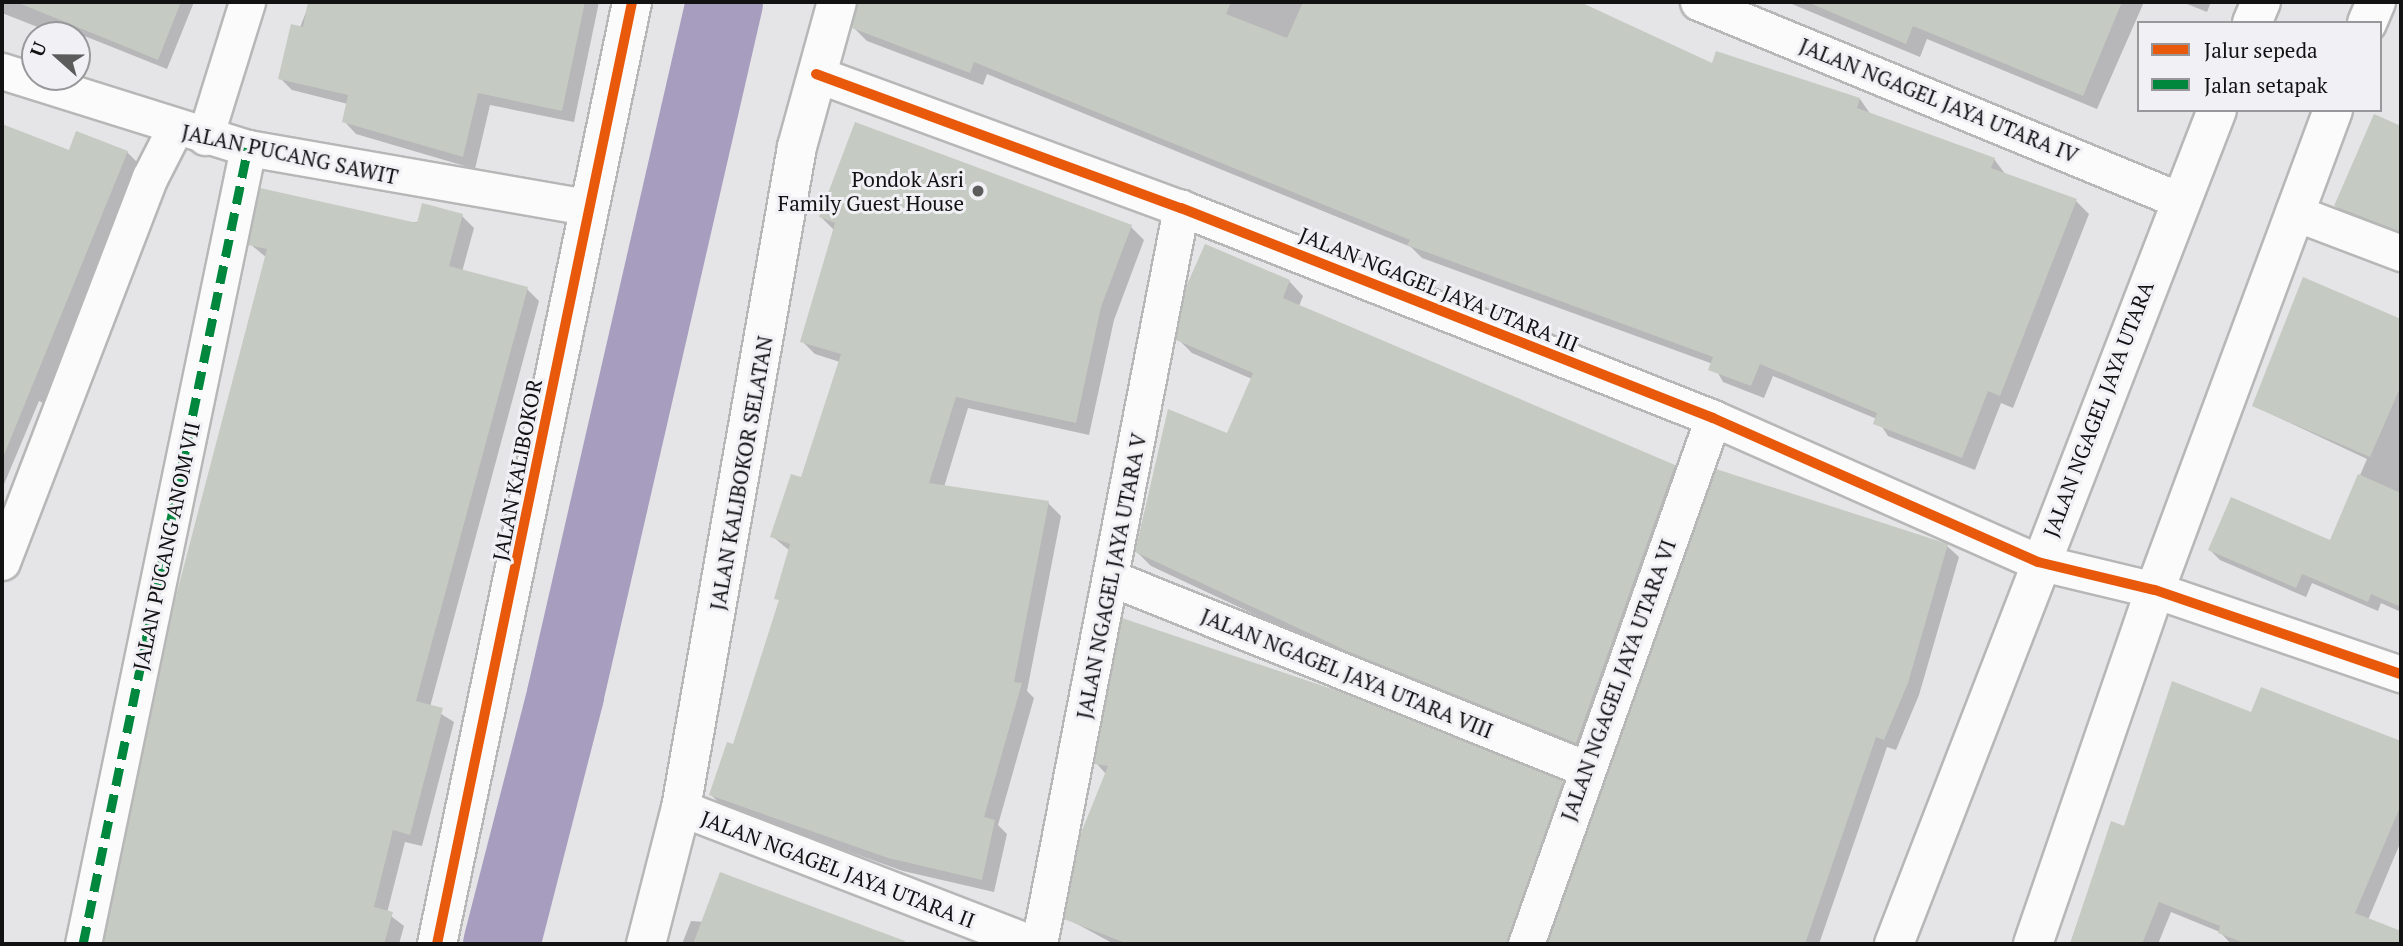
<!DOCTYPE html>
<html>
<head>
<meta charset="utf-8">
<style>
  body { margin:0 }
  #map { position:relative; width:2403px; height:946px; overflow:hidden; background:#e5e4e6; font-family:"PT Serif",serif }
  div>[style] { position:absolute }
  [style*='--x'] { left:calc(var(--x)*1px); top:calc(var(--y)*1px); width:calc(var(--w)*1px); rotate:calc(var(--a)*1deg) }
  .shadow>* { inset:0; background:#0003 }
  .river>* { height:77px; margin:-38.5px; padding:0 38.5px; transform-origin:38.5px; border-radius:38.5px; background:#a79dbf }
  .building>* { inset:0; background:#c5cac2 }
  .roads { filter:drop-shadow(2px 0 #b7b7b8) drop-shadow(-2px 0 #b7b7b8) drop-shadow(0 2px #b7b7b8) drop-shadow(0 -2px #b7b7b8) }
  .minor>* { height:35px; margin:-17.5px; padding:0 17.5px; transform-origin:17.5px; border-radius:17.5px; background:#fbfbfb }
  .tertiary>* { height:38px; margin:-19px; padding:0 19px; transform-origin:19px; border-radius:19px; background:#fbfbfb }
  .quiet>* { height:9px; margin-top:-4.5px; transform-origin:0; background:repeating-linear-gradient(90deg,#00873e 0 18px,transparent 0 27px) }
  .cycleway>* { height:10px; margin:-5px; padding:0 5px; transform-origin:5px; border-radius:5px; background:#e8590c }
  .dots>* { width:19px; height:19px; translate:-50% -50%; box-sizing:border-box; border:4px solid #f1f0f4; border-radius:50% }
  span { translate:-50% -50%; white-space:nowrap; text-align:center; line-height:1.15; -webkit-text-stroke:6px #f1f0f4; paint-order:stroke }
  .street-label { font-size:21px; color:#121213 }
  .poi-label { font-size:21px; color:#121213 }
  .right { translate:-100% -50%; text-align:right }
  .frame { position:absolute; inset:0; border:4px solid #121213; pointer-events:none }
  .legend { position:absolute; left:2137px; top:21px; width:245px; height:91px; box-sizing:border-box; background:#f1f0f4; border:2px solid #98979a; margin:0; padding:9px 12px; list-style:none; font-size:21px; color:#121213 }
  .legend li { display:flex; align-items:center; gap:14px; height:35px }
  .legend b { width:35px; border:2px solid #98979a }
  .north { position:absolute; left:21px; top:21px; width:70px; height:70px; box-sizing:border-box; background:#f1f0f4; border:2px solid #98979a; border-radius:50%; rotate:291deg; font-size:19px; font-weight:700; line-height:28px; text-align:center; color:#121213 }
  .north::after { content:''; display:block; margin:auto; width:24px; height:32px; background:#5c5c5d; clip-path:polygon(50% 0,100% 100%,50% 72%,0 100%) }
</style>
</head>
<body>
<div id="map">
  <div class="shadow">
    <i style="clip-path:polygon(2px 2px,194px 2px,167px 69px,62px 27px,58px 35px,2px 13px)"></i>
    <i style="clip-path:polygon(310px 2px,599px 2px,574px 122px,490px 105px,475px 169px,356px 134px,344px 121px,348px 104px,292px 90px,280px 78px)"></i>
    <i style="clip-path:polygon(859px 2px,1575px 2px,1713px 65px,1860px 99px,1871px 115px,1994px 159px,2006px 175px,2076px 201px,2089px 214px,2013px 408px,2001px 403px,1975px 470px,1888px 436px,1877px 419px,1773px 376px,1764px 398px,1723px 382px,1713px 364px,1422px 258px,1411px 247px,987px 74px,983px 85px,867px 41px,854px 28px)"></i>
    <i style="clip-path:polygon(1787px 2px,2144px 2px,2097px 109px,1927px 39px,1920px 57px)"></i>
    <i style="clip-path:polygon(2182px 2px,2211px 2px,2207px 12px)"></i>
    <i style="clip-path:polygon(2374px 117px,2401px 128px,2401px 239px,2350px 220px,2336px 206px)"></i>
    <i style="clip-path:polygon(2px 125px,70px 153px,127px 152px,137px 162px,43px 403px,39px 401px,2px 489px)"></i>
    <i style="clip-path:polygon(462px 216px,474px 228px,462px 272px,527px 289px,539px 301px,430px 707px,454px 722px,422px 846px,405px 842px,387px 913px,404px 926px,399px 944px,102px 944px,177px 600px,267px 258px,250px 244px)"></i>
    <i style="clip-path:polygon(821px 217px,1131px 227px,1144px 240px,1114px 320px,1089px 435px,968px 408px,944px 487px,1048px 503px,1061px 516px,1027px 691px,1034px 698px,998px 825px,1007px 834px,994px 892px,903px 871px,724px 807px,711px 795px,734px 746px,780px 602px,790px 551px,772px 536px,802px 480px,840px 362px,815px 354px,802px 341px,835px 231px)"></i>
    <i style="clip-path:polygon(1289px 281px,1303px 296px,1299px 306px,1674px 466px,1688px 480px,1590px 756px,1363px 665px,1151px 566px,1137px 552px,1228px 436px,1252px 379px,1192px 353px,1178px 339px)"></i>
    <i style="clip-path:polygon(2399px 320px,2401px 612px,2381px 603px,2378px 611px,2312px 583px,2306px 597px,2220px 560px,2210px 550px,2331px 542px,2367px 459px,2254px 406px)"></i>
    <i style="clip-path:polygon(1717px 471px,1947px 546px,1959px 557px,1919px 695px,1896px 750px,1887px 747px,1819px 944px,1549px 944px)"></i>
    <i style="clip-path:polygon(2262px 689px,2401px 743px,2401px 841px,2368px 920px,2380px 932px,2376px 944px,2231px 944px,2220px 932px,2171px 912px,2158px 944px,2070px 944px,2112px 823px,2125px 828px,2252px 714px)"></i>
    <i style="clip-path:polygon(1096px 763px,1562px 783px,1573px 794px,1520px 944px,1114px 944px,1066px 918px,1106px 774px)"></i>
    <i style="clip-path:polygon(691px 921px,884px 935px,894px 944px,682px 944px)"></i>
  </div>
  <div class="river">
    <i style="--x:501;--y:944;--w:258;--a:-75.6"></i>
    <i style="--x:565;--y:694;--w:710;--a:-77.06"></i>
  </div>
  <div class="building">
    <i style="clip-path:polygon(16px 2px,181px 2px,158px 60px)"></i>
    <i style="clip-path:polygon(308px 2px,585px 2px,562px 111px,478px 93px,463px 157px,342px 122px,348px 95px,278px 79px,291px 24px,303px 27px)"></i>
    <i style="clip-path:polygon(858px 2px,1231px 2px,1226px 14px,1287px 38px,1303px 2px,1580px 2px,1712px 63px,1716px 51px,1860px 98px,1857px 108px,1995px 158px,1991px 168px,2077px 199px,2000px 396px,1988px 391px,1962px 458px,1873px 424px,1877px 413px,1760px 364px,1751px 386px,1708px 370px,1713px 357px,1407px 245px,1410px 240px,974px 62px,970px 73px,852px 28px)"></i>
    <i style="clip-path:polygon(1807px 2px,2122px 2px,2083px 96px,1913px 26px,1906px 44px)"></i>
    <i style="clip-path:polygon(2374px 114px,2401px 126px,2401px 232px,2334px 206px)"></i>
    <i style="clip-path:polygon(855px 122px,1132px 225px,1101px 307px,1076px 423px,956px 397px,929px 483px,1049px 501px,1014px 682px,1022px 683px,984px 817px,995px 820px,982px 880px,888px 858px,709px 795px,727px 742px,733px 744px,779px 600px,774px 599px,790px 544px,770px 537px,791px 474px,801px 477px,841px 354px,800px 342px,835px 223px,819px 217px)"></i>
    <i style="clip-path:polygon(2px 124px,69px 150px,76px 131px,128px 151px,4px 455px)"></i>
    <i style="clip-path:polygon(260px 188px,417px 223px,422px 203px,463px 214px,449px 266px,528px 287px,416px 701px,443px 708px,410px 835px,393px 830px,374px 907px,393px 912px,384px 944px,103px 944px,175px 600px,267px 249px,248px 245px)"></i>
    <i style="clip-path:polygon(1205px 244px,1290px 280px,1283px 298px,1675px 465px,1576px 743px,1347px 651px,1135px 552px,1168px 409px,1227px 433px,1253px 373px,1176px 340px,1186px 287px)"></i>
    <i style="clip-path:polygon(2303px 277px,2401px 319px,2401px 386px,2370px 457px,2252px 406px)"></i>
    <i style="clip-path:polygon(1716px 469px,1948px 544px,1908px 683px,1884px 740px,1876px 737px,1805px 944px,1547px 944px)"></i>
    <i style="clip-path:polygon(2358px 474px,2401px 493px,2401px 607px,2371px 594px,2368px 602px,2302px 574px,2296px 588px,2208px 550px,2231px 497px,2330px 540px)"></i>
    <i style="clip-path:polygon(1122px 618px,1335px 690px,1563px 781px,1506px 944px,1128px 944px,1064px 919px,1081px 833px,1108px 766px,1094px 764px)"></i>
    <i style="clip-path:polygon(2172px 681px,2251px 712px,2261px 687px,2401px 741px,2401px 805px,2355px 913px,2401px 931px,2401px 944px,2247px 944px,2218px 933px,2220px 926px,2159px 902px,2142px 944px,2070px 944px,2111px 821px,2124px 826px)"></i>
    <i style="clip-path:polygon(720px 872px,905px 941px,904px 944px,693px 944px)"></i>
  </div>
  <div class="roads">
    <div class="minor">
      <i style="--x:1698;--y:2;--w:520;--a:22.37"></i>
      <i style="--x:2;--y:71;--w:258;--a:17.4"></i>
      <i style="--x:248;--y:148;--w:342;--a:9.9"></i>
      <i style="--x:816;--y:74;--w:389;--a:20.2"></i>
      <i style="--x:1181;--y:208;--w:572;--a:21.54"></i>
      <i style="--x:1713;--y:418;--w:355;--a:23.9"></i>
      <i style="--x:2038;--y:562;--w:120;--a:13.5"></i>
      <i style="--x:2155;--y:590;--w:260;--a:18.9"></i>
      <i style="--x:205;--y:137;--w:141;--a:-72.7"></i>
      <i style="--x:2293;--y:212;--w:116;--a:20.8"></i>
      <i style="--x:2;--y:562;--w:412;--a:-69"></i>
      <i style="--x:150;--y:177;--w:53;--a:-62.9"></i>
      <i style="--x:1111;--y:578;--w:510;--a:21.88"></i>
      <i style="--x:681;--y:808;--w:378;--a:21.1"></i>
      <i style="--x:83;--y:944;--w:813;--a:-78.29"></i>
      <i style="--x:1039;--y:944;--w:750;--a:-79.08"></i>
      <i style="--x:1526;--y:944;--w:558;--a:-70.43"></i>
    </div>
    <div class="tertiary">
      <i style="--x:2252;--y:23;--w:23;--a:-67"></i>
      <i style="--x:2367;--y:23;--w:23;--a:-67"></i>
      <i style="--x:437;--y:944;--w:962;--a:-78.3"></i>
      <i style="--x:646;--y:944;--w:140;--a:-75.6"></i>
      <i style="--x:681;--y:808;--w:671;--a:-80.05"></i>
      <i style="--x:797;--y:147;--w:150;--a:-74.6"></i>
      <i style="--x:1894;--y:944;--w:894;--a:-68.83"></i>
      <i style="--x:2033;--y:944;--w:374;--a:-71"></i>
      <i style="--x:2155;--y:590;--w:512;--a:-69.65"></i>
    </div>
  </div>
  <div class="quiet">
    <i style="--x:83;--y:944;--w:813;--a:-78.29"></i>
  </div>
  <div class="cycleway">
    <i style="--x:816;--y:74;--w:389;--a:20.2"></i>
    <i style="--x:1181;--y:208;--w:572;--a:21.54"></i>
    <i style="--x:1713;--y:418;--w:355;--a:23.9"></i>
    <i style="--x:2038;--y:562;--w:120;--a:13.5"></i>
    <i style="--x:2155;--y:590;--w:260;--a:18.9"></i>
    <i style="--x:437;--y:944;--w:962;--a:-78.3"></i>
  </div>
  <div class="dots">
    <i style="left:978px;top:191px;background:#5c5c5d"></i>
  </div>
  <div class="street-label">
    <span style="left:1939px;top:100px;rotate:22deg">JALAN NGAGEL JAYA UTARA IV</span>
    <span style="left:290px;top:154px;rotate:12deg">JALAN PUCANG SAWIT</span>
    <span style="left:1439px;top:289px;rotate:22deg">JALAN NGAGEL JAYA UTARA III</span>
    <span style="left:2098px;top:409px;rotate:-69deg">JALAN NGAGEL JAYA UTARA</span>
    <span style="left:517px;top:470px;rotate:-79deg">JALAN KALIBOKOR</span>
    <span style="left:741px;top:473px;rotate:-80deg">JALAN KALIBOKOR SELATAN</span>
    <span style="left:166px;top:546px;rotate:-78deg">JALAN PUCANG ANOM VII</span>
    <span style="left:1111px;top:576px;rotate:-79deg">JALAN NGAGEL JAYA UTARA V</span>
    <span style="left:1347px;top:673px;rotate:22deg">JALAN NGAGEL JAYA UTARA VIII</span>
    <span style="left:1618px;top:680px;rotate:-70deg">JALAN NGAGEL JAYA UTARA VI</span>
    <span style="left:838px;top:869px;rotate:21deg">JALAN NGAGEL JAYA UTARA II</span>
  </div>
  <div class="poi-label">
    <span class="right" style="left:964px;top:191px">Pondok Asri<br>Family Guest House</span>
  </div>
  <div class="frame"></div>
  <ul class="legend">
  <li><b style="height:9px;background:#e8590c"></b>Jalur sepeda</li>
  <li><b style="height:9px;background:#00873e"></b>Jalan setapak</li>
  </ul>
  <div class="north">U</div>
</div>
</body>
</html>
